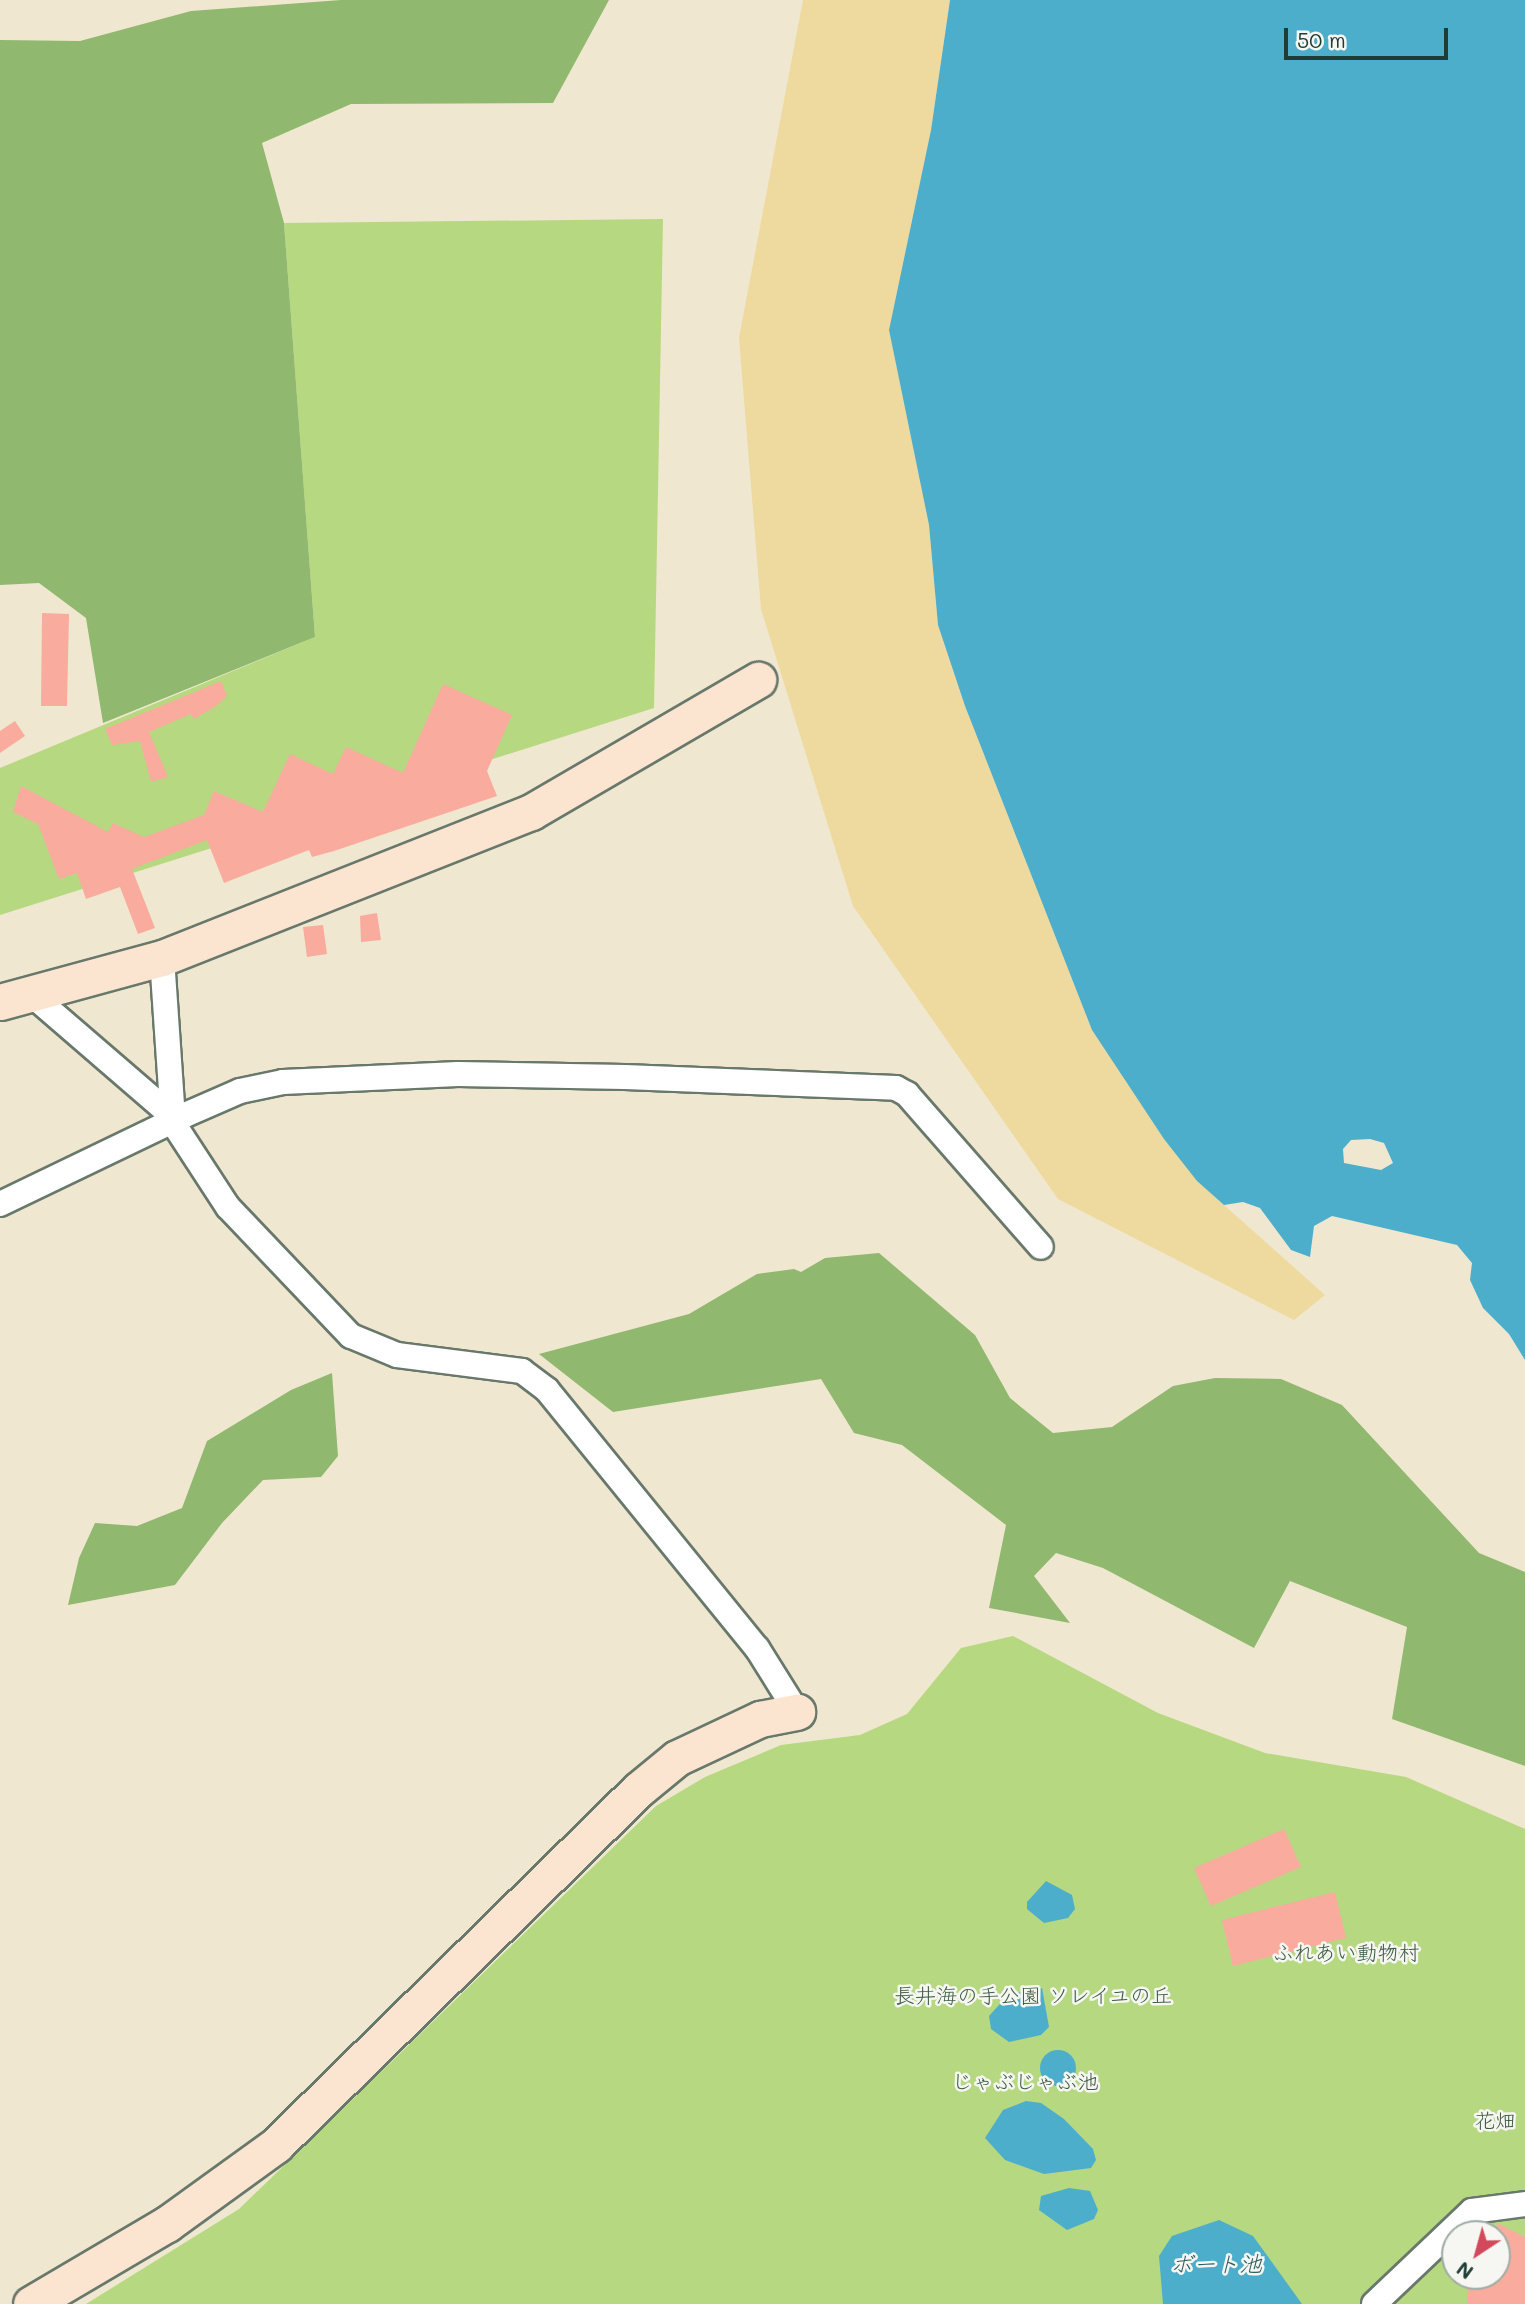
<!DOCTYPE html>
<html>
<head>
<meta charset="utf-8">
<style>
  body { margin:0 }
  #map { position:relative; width:1525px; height:2304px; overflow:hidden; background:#f0e7d0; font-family:Mali,"Klee One",sans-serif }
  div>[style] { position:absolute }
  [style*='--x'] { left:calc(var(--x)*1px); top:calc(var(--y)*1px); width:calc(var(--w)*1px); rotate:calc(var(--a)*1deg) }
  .green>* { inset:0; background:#b6d880 }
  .forest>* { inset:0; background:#90b86e }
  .sand>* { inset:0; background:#eeda9e }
  .water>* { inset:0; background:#4caecb }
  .round { border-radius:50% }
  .building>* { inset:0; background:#f9ab9d }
  .roads { filter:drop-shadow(2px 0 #68786b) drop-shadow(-2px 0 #68786b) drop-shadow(0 2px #68786b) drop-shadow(0 -2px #68786b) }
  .street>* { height:24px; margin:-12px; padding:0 12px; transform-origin:12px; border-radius:12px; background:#fff }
  .secondary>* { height:35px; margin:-17.5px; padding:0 17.5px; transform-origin:17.5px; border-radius:17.5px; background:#fce5d0 }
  span { translate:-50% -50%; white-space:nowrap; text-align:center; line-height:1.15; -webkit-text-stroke:5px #f6f6f2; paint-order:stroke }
  .park-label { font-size:21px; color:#3d5c43 }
  .water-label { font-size:23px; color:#2c5f61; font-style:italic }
  .north { position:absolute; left:1441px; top:2220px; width:70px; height:70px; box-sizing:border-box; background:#f6f6f2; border:2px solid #a0aca6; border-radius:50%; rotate:216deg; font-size:19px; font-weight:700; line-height:28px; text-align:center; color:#1f3d34 }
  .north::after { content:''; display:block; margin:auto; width:24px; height:32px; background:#d1495b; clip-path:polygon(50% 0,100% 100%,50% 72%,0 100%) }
  .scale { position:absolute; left:1284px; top:28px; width:164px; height:32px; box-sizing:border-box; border:4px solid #1f3d34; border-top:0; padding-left:9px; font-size:21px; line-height:24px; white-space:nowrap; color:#1f3d34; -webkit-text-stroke:5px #f6f6f2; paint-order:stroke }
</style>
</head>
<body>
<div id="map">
  <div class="green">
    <i style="clip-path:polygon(663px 219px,654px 708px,0 915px,0 768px,315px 637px,284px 223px)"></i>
    <i style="clip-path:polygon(evenodd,1013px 1636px,1158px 1713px,1265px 1753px,1406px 1777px,1525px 1829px,1525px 2304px,86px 2304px,239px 2209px,656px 1806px,705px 1777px,781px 1745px,860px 1735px,907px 1714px,961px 1648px,1013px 1636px,1455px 2234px,1497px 2234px,1497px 2276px,1455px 2276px,1455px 2234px)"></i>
  </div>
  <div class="forest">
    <i style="clip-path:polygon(341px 0,609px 0,553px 103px,351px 104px,262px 143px,284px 223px,315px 637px,103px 723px,86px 618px,39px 583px,0 585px,0 40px,80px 41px,191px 11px)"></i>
    <i style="clip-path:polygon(879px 1253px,975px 1335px,1010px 1398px,1053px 1433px,1112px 1427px,1173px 1386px,1215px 1378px,1281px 1379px,1342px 1405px,1479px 1553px,1525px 1572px,1525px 1766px,1392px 1719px,1407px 1627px,1290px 1581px,1254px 1648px,1103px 1568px,1056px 1553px,1034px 1576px,1070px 1623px,989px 1608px,1006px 1525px,902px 1445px,854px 1433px,821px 1379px,613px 1412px,539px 1354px,689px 1314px,757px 1274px,794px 1269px,801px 1272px,825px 1258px)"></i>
    <i style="clip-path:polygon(332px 1373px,338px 1456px,321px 1477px,263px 1480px,222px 1523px,175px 1585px,68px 1605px,79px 1558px,95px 1523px,137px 1526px,182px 1508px,207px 1441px,291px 1390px)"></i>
  </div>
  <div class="sand">
    <i style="clip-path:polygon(803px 0,950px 0,931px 130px,889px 330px,929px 525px,938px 625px,965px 706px,1092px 1030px,1197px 1181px,1325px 1295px,1294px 1320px,1058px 1199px,853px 906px,761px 609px,739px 338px)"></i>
  </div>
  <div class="water">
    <i style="clip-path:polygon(evenodd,950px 0,1525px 0,1525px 1360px,1509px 1334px,1483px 1308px,1470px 1280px,1472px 1263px,1457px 1245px,1332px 1216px,1314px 1226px,1310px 1257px,1291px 1250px,1260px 1208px,1243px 1202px,1224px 1205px,1197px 1181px,1164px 1139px,1092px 1030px,965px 706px,938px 625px,929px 525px,889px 330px,931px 130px,950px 0,1370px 1139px,1384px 1143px,1393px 1163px,1381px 1170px,1344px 1163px,1343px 1149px,1351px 1140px,1370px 1139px)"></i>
    <i style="clip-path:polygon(1046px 1881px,1072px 1895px,1075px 1909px,1068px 1918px,1044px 1923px,1027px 1909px,1027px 1902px)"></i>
    <i style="clip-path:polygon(1042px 1988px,1049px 2027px,1041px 2035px,1009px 2042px,991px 2029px,989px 2016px,1008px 1995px)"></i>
    <i class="round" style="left:1040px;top:2050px;width:36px;height:36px"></i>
    <i style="clip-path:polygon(1026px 2101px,1041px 2103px,1064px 2119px,1093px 2149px,1096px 2160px,1091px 2168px,1044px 2174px,1005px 2160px,985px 2138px,1003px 2110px)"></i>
    <i style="clip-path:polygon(1069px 2188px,1090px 2191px,1098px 2210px,1094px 2219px,1067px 2230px,1039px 2210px,1041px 2196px)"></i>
    <i style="clip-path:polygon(1219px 2220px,1253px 2236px,1302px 2304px,1163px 2304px,1159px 2256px,1172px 2236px)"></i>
  </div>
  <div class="building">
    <i style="clip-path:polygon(42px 613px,69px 614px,67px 706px,41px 706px)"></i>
    <i style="clip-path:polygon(221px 681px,227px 696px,216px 706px,194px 719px,191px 714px,149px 732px,168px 777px,151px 782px,140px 741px,112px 745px,105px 729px)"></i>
    <i style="clip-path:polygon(443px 684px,512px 715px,487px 771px,497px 796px,334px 851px,312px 857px,309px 850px,224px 883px,207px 840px,132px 869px,155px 928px,138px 934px,120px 887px,86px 899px,77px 873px,59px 879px,38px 824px,13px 812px,21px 786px,108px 832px,113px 823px,144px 837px,204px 815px,214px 791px,263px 812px,290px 754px,333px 774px,346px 747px,403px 773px)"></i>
    <i style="clip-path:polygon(15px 721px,25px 736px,0 753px,0 731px)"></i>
    <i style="clip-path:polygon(377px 913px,381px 940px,361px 942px,360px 916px)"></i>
    <i style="clip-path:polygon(323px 925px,327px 954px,307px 957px,303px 927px)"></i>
    <i style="clip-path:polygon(1284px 1829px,1301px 1867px,1211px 1906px,1194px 1868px)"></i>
    <i style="clip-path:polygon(1335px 1892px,1346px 1938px,1233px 1966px,1222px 1920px)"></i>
    <i style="clip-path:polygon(1497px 2223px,1525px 2237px,1525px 2304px,1467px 2304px,1470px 2276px,1497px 2279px)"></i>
  </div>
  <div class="roads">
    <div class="street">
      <i style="--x:162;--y:958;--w:162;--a:86.1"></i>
      <i style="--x:32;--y:995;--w:174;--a:40.8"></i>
      <i style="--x:164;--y:1109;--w:117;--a:56.9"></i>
      <i style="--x:228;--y:1207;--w:178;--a:46.4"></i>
      <i style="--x:351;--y:1336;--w:50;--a:22.4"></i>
      <i style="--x:397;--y:1355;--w:126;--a:7.3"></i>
      <i style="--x:522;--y:1371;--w:31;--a:37"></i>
      <i style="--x:547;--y:1390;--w:333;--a:50.9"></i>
      <i style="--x:757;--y:1648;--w:75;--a:58"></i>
      <i style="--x:0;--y:1204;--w:205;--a:-25.7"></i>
      <i style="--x:185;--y:1115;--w:60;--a:-23.6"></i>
      <i style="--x:240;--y:1091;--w:44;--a:-11.8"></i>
      <i style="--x:283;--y:1082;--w:175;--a:-2.6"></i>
      <i style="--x:458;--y:1074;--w:167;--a:1"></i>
      <i style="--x:625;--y:1077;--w:271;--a:2.3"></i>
      <i style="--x:896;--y:1088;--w:13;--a:29"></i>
      <i style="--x:907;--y:1094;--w:203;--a:48.8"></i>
      <i style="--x:1374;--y:2304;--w:135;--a:-43.5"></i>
      <i style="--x:1472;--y:2211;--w:53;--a:-7.5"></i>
    </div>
    <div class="secondary">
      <i style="--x:0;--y:1002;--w:168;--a:-15.2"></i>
      <i style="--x:162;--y:958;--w:397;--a:-21.6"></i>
      <i style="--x:531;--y:812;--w:263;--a:-30.2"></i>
      <i style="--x:31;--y:2304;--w:158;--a:-30.5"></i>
      <i style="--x:167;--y:2224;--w:135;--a:-35.9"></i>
      <i style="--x:276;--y:2145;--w:507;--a:-44.44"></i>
      <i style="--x:638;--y:1790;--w:50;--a:-39.4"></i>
      <i style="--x:677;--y:1758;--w:92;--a:-25.2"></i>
      <i style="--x:760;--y:1719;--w:38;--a:-11"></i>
    </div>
  </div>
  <div class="park-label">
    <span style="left:1346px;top:1952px">ふれあい動物村</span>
    <span style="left:1033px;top:1995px">長井海の手公園 ソレイユの丘</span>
    <span style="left:1025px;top:2081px">じゃぶじゃぶ池</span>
    <span style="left:1495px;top:2120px">花畑</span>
  </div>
  <div class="water-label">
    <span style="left:1216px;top:2263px">ボート池</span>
  </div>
  <div class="north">N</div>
  <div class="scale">50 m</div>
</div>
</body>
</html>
